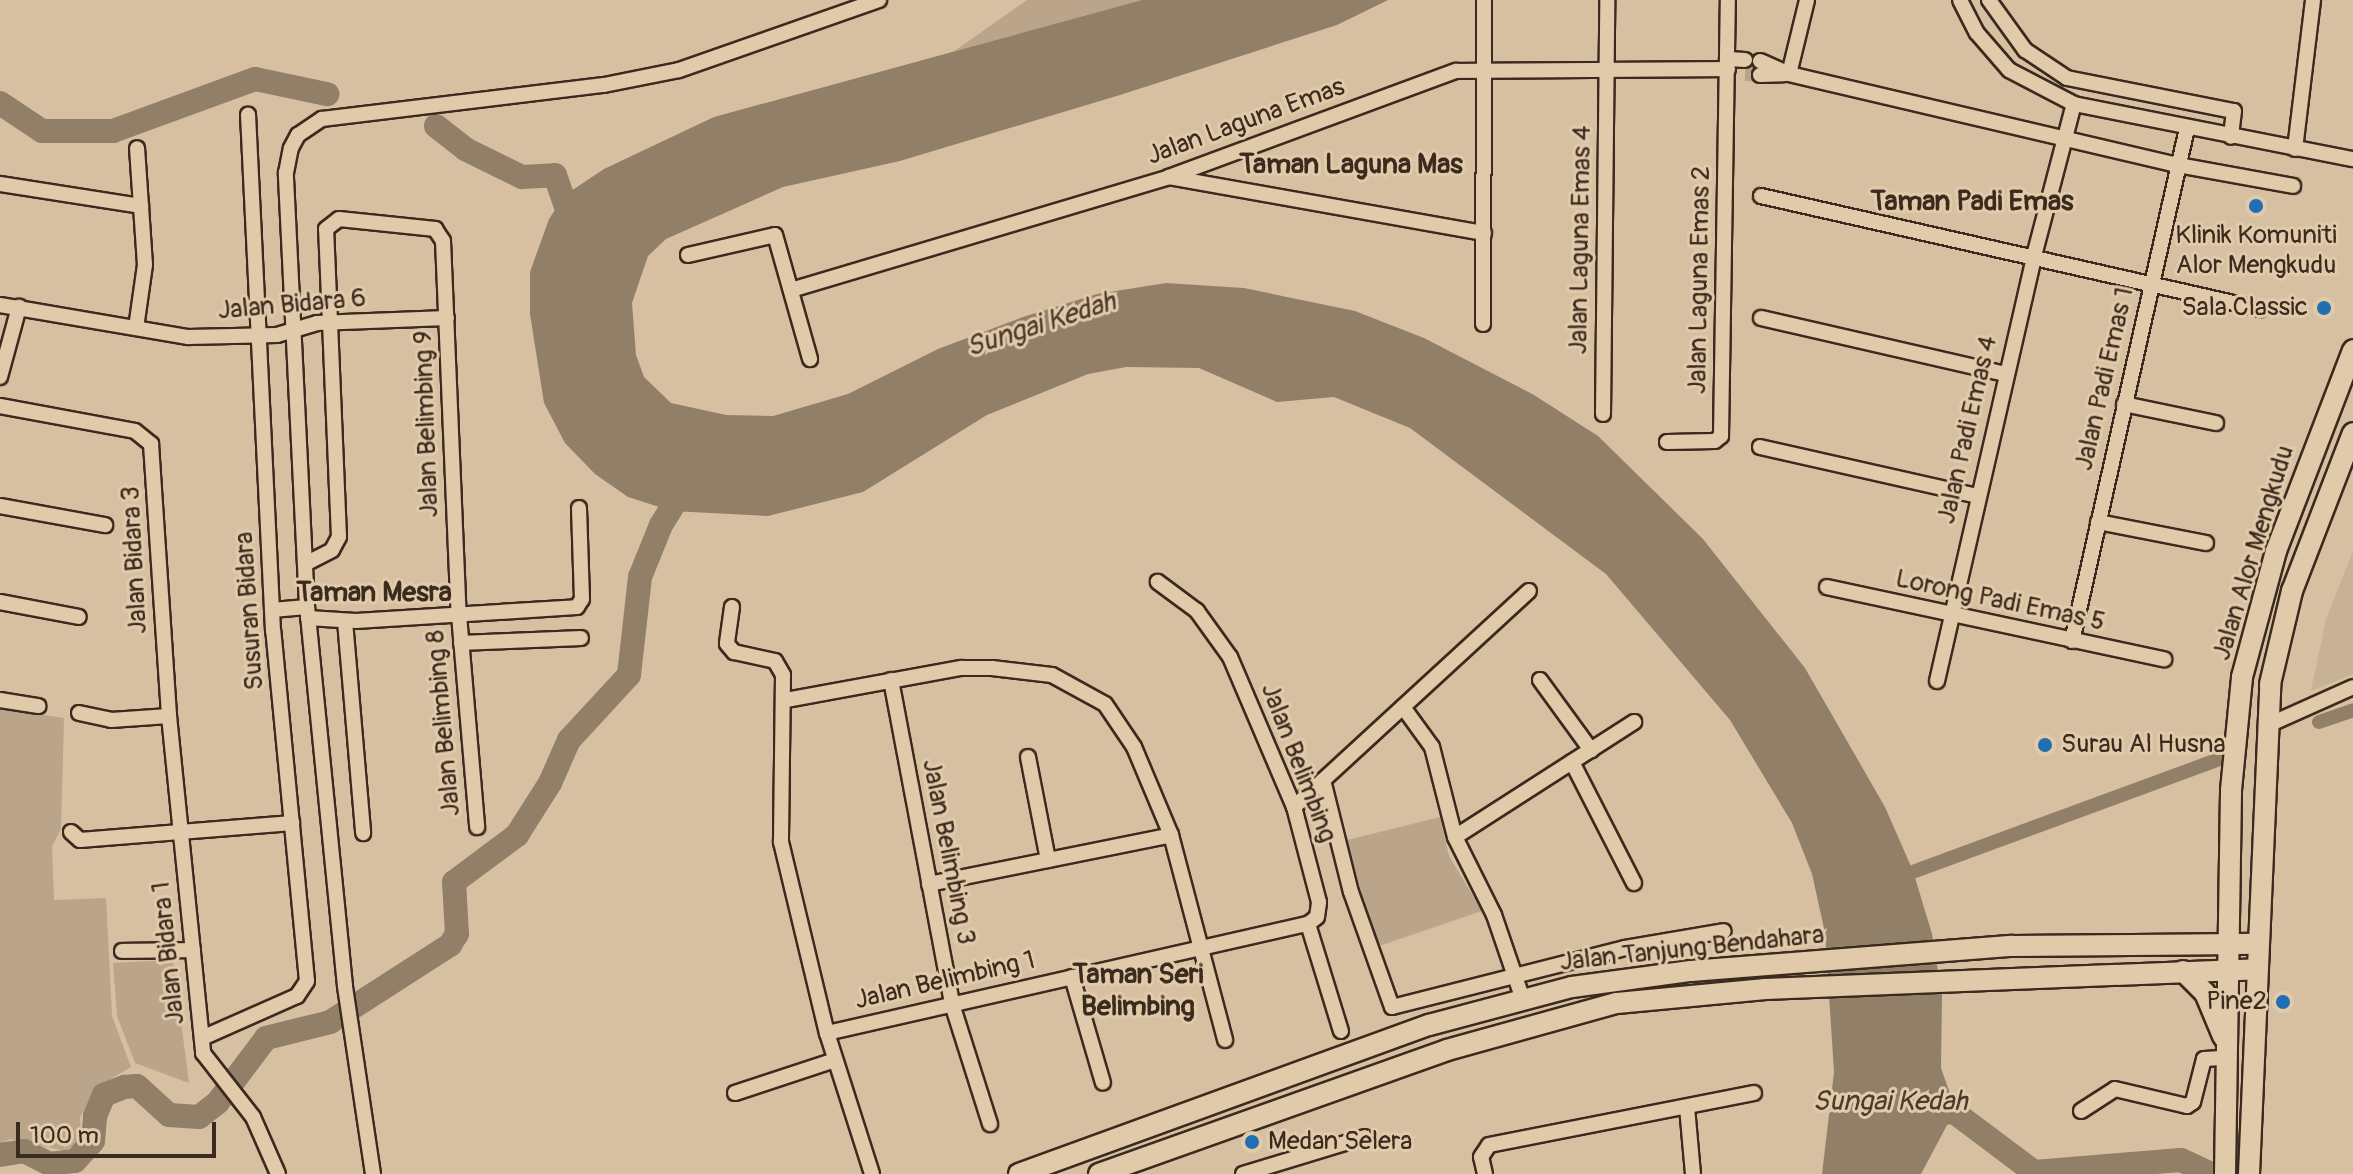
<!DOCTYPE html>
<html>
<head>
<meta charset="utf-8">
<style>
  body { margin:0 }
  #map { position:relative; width:2353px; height:1174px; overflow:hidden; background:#d7c0a2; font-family:Pangolin,sans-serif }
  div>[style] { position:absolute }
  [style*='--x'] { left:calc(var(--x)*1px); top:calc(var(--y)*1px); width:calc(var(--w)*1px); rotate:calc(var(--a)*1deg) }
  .built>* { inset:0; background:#c8b295 }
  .green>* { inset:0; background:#baa48a }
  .water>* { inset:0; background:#927f68 }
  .canal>* { height:14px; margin:-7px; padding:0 7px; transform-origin:7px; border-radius:7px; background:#927f68 }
  .river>* { height:24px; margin:-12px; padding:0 12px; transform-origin:12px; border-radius:12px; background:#927f68 }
  .street-tunnel>* { height:14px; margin-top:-7px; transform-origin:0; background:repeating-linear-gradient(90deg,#b8a288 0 14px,transparent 0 21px) }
  .roads { filter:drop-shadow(2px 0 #3b2a1e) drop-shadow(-2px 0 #3b2a1e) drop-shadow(0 2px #3b2a1e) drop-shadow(0 -2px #3b2a1e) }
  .street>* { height:14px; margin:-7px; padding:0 7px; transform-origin:7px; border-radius:7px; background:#e1caaa }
  .secondary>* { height:20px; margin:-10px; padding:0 10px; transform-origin:10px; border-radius:10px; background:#e1caaa }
  .dots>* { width:22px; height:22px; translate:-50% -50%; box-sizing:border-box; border:4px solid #e1caaa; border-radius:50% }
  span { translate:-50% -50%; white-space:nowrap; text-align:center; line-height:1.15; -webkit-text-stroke:6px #e1caaa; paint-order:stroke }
  .street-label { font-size:26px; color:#3b2a1e }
  .poi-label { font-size:26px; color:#3b2a1e }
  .right { translate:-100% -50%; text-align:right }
  .left { translate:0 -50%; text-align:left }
  .neighbourhood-label { font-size:28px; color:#3b2a1e; font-weight:700 }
  .water-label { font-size:28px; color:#4c3b2d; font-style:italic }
  .scale { position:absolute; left:16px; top:1122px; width:200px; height:36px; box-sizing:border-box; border:4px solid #3b2a1e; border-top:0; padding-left:10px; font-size:24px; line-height:28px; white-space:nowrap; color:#3b2a1e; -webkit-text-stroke:6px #e1caaa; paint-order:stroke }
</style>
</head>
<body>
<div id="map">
  <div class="built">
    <i style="clip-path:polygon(2353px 551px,2353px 674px,2311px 691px,2326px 619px)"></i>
  </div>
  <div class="green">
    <i style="clip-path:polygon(1027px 0,1142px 0,953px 52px)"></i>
    <i style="clip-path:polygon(0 709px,64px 718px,61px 829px,52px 846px,54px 900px,106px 898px,112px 1016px,131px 1067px,99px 1086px,80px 1117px,81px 1141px,65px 1151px,10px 1139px,0 1144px)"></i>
    <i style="clip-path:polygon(1440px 817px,1449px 856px,1482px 911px,1376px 947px,1347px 840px)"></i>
    <i style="clip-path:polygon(173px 960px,189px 1083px,135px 1063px,117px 1016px,113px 963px)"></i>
  </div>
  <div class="water">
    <i style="clip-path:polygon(1142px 0,1388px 0,1337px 25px,1120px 95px,900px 161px,783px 187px,666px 239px,648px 256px,632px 303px,636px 355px,644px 377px,671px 403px,726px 415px,773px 416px,848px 394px,938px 349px,1023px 317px,1097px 294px,1166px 283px,1244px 288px,1355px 311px,1424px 338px,1534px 395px,1598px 436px,1703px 539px,1805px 668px,1885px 807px,1913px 871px,1932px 934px,1942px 996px,1941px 1068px,1953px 1102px,1954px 1112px,1921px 1174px,1822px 1174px,1834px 1072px,1825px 933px,1812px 874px,1792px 823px,1730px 720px,1606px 574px,1410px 428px,1334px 397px,1277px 402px,1199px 368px,1126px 367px,1088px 374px,987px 415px,863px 492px,768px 516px,672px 511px,628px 497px,595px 474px,565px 443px,544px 403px,530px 314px,530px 272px,549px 219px,565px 195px,604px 169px,714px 117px)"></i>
  </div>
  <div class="canal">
    <i style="--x:2319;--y:722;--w:36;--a:-19"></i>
    <i style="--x:1899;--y:877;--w:339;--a:-20.2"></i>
  </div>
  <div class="river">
    <i style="--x:0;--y:103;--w:50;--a:33.7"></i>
    <i style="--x:42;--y:131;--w:71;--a:0"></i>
    <i style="--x:113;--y:131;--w:151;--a:-20.1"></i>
    <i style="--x:255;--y:79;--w:74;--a:11.8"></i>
    <i style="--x:436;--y:126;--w:37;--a:38"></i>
    <i style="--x:465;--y:149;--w:64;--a:26.2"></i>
    <i style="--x:522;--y:177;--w:33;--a:-3"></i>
    <i style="--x:555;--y:175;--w:52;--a:70.9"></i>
    <i style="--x:1921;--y:1114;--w:33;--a:-3"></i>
    <i style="--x:1954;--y:1112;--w:100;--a:36.9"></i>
    <i style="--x:2034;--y:1172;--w:147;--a:-4.7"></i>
    <i style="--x:2181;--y:1160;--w:33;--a:25"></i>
    <i style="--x:0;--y:1155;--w:24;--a:-9"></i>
    <i style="--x:24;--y:1151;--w:29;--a:27"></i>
    <i style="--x:50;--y:1164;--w:25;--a:-7"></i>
    <i style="--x:75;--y:1161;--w:27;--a:-48"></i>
    <i style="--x:93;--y:1141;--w:25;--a:-85"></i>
    <i style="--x:95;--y:1116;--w:23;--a:-67"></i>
    <i style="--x:104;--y:1095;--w:22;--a:-22"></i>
    <i style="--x:124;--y:1087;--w:13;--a:-4"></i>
    <i style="--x:137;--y:1086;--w:43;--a:42.2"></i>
    <i style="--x:169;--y:1115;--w:30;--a:4"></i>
    <i style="--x:199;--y:1117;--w:24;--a:-38"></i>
    <i style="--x:218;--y:1102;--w:80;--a:-53.1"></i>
    <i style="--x:266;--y:1038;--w:66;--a:-14"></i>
    <i style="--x:330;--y:1022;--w:143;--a:-32.7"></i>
    <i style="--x:450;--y:945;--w:13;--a:-58"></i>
    <i style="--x:457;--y:934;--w:52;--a:-93.3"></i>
    <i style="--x:454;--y:882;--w:79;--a:-36.7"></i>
    <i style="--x:517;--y:835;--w:62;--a:-57.6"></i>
    <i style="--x:550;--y:783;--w:47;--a:-66.2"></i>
    <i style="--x:569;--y:740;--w:88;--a:-47.3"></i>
    <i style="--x:629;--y:675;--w:99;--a:-83.6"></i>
    <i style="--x:640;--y:577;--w:56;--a:-68"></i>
    <i style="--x:661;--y:525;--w:49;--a:-58.2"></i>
  </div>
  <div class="street-tunnel">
    <i style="--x:1745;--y:74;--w:15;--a:4"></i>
  </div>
  <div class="roads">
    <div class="street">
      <i style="--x:1960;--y:0;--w:37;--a:63"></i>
      <i style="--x:1977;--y:33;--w:49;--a:49.1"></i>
      <i style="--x:2009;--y:70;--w:73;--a:27.6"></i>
      <i style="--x:2074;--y:104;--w:284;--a:11.2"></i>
      <i style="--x:1989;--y:0;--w:62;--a:54.2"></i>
      <i style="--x:2025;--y:50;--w:50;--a:33.7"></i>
      <i style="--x:2067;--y:78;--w:170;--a:11.2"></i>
      <i style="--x:2234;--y:111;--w:26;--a:97"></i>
      <i style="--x:1728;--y:59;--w:17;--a:3"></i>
      <i style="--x:1760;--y:61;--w:32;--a:24"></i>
      <i style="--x:1789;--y:74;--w:400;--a:13.2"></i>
      <i style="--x:2178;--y:165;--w:117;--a:10.3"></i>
      <i style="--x:1789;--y:74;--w:76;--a:-76.3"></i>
      <i style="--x:1760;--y:75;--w:24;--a:-2"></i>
      <i style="--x:2295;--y:149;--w:150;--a:-83.1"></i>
      <i style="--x:1169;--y:177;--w:320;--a:10.1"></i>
      <i style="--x:0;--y:184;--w:143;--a:8.9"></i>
      <i style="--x:1761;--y:196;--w:512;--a:12.76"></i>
      <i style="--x:688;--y:255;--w:89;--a:-12.9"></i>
      <i style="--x:775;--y:235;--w:129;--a:74.2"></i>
      <i style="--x:791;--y:290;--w:395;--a:-16.6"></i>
      <i style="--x:1169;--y:177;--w:306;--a:-20.3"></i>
      <i style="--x:1456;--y:71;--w:272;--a:-0.4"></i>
      <i style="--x:0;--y:305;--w:191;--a:9.7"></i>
      <i style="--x:188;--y:337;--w:89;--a:-1.3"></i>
      <i style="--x:277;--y:335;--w:42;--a:-16.7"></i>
      <i style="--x:317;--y:323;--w:130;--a:-2.2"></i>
      <i style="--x:1761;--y:318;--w:251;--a:12.9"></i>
      <i style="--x:1483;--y:324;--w:324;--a:-89.8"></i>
      <i style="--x:136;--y:328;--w:64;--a:-81.9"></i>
      <i style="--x:145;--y:265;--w:117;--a:-93.9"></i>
      <i style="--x:0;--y:377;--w:73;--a:-74.8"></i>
      <i style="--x:2124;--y:404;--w:94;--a:11.7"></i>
      <i style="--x:0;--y:406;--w:137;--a:10.5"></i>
      <i style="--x:135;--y:431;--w:21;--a:39"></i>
      <i style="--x:151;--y:444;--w:273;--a:86.2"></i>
      <i style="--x:169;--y:716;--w:339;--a:84.2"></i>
      <i style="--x:203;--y:1053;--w:81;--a:52"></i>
      <i style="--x:253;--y:1117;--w:62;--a:66.3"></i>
      <i style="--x:1603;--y:414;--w:414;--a:-89.4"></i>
      <i style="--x:1667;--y:442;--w:48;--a:-1.2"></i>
      <i style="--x:1715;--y:441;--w:8;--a:-40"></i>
      <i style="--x:1721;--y:436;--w:436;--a:-89.1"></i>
      <i style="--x:1760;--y:447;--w:223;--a:12.7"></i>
      <i style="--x:0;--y:506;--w:107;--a:10.3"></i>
      <i style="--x:2098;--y:522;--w:110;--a:11"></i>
      <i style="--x:305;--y:564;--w:30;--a:-27"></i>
      <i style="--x:332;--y:550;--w:15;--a:-62"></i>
      <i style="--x:339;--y:537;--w:308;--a:-92.4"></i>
      <i style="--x:326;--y:229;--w:16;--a:-38"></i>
      <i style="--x:339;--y:219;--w:97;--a:5.9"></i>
      <i style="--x:435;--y:229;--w:14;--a:56"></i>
      <i style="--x:443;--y:241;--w:374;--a:87.6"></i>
      <i style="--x:459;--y:615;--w:213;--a:85.1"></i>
      <i style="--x:1827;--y:587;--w:345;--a:12.1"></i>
      <i style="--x:0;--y:602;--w:80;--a:10.8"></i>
      <i style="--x:732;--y:607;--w:37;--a:98"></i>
      <i style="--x:727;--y:644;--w:11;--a:49"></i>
      <i style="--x:734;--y:652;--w:42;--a:12.4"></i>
      <i style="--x:775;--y:661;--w:16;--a:60"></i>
      <i style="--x:783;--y:675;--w:167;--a:90.7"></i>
      <i style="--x:781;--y:842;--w:196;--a:76.5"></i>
      <i style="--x:827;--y:1033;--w:148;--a:72.3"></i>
      <i style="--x:272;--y:610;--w:35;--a:-5"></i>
      <i style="--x:308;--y:618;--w:48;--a:3.6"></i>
      <i style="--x:356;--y:621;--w:221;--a:-3.6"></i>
      <i style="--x:577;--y:607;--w:9;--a:-58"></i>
      <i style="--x:582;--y:599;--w:91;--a:-91.9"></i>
      <i style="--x:345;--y:621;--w:213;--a:85.1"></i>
      <i style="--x:2072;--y:641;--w:526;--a:-77.36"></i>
      <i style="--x:461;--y:643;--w:120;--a:-2.4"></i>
      <i style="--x:891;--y:680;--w:330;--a:79.3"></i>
      <i style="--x:952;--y:1004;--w:126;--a:72.4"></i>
      <i style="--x:1540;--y:680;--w:87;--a:53.9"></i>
      <i style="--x:1937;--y:681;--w:436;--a:-77.1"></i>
      <i style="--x:2034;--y:256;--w:157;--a:-75.3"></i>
      <i style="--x:0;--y:700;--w:39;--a:9"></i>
      <i style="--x:786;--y:700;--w:178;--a:-10.4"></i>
      <i style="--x:961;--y:668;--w:31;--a:0"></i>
      <i style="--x:992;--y:668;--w:60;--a:6.7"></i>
      <i style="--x:1052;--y:675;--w:60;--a:28.7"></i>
      <i style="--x:1105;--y:704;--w:52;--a:56"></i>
      <i style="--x:1134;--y:747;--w:95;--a:67.2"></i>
      <i style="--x:1171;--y:835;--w:212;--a:75.2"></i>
      <i style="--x:1403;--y:707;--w:49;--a:54.1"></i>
      <i style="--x:1432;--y:747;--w:93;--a:75.7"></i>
      <i style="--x:1455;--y:837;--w:87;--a:63.4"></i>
      <i style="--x:1494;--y:915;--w:87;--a:71.1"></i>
      <i style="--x:79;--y:713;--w:33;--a:12"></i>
      <i style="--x:111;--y:720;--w:58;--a:-3.9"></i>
      <i style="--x:2266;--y:726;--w:95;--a:-24.1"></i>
      <i style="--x:1028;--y:757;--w:105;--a:79"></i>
      <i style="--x:1572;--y:762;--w:136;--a:62.9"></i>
      <i style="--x:1323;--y:780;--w:115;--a:76"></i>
      <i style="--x:1351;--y:892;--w:122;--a:70.4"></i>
      <i style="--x:1392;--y:1007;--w:240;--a:-14.2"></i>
      <i style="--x:1625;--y:948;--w:100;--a:-9.7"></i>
      <i style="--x:1294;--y:807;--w:319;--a:-42.6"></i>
      <i style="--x:71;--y:832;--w:12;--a:42"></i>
      <i style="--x:80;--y:840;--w:213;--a:-4.6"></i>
      <i style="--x:1455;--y:837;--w:213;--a:-32.7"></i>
      <i style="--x:929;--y:884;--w:247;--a:-11.4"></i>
      <i style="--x:1308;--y:924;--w:112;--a:72.9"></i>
      <i style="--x:122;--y:951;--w:71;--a:-0.8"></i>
      <i style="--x:1072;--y:977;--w:110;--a:73.7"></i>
      <i style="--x:827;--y:1033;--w:493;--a:-12.8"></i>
      <i style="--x:1308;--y:924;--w:11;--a:-38"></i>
      <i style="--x:1317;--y:917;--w:15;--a:-82"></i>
      <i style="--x:1319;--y:902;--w:98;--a:-104.7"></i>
      <i style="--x:1294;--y:807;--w:163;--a:-113.1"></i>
      <i style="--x:1230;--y:657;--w:57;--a:-125.7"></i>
      <i style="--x:1197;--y:611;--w:49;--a:-143.4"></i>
      <i style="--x:202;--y:1038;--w:104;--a:-23.9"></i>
      <i style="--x:297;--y:996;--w:18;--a:-56"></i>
      <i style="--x:307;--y:981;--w:352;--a:-95.5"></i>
      <i style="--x:273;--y:631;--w:517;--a:-92.77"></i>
      <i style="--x:735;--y:1093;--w:105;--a:-18.3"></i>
      <i style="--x:1687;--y:1107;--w:67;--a:84.9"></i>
      <i style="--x:2081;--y:1111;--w:40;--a:-32.9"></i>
      <i style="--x:2115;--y:1089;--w:74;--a:13.3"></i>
      <i style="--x:2187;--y:1106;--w:7;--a:-34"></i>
      <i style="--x:2193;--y:1102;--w:44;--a:-75.7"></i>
      <i style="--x:2204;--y:1059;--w:22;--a:-3"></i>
      <i style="--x:373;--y:1174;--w:190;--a:-98.5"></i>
      <i style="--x:345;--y:986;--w:381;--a:-95.7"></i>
      <i style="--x:307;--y:607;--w:435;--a:-92.8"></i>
      <i style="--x:286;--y:173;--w:25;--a:-79"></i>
      <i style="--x:291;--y:148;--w:15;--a:-62"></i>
      <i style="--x:298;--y:135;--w:29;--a:-34"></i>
      <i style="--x:322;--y:119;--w:284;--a:-6.9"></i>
      <i style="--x:604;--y:85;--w:76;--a:-11.3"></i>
      <i style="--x:679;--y:70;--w:212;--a:-19.3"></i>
      <i style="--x:1243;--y:1174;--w:127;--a:-16.9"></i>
      <i style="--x:1485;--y:1174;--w:17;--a:-103"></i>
      <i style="--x:1481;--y:1157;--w:14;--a:-56"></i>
      <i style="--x:1489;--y:1145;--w:270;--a:-11.1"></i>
    </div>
    <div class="secondary">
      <i style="--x:2183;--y:971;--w:31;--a:45"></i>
      <i style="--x:2205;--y:993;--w:47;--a:67.3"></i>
      <i style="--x:1019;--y:1174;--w:436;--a:-20"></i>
      <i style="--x:1429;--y:1025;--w:148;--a:-14.9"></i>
      <i style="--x:1572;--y:987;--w:120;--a:-7.7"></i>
      <i style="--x:1691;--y:971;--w:322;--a:-4.5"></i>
      <i style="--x:2012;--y:946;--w:246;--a:-0.5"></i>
      <i style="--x:1099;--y:1174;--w:369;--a:-19.6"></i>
      <i style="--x:1447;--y:1050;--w:176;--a:-15.5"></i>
      <i style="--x:1617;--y:1003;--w:149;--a:-5.4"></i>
      <i style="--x:1765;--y:989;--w:493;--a:-2.3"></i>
      <i style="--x:2225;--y:1174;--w:384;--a:-89.1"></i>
      <i style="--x:2231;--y:790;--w:114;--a:-84.4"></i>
      <i style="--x:2242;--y:677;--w:131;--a:-74.9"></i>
      <i style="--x:2276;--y:551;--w:215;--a:-69"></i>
      <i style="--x:2249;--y:1174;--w:490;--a:-87.5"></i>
      <i style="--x:2270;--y:684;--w:96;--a:-76.7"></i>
      <i style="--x:2292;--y:591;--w:169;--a:-68.9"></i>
    </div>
  </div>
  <div class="dots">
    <i style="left:2256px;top:206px;background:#1f6fb2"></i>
    <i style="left:2324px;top:308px;background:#1f6fb2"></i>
    <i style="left:2045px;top:745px;background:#1f6fb2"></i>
    <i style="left:2283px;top:1002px;background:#1f6fb2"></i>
    <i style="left:1252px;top:1142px;background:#1f6fb2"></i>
  </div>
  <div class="street-label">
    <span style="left:1246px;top:122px;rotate:-20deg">Jalan Laguna Emas</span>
    <span style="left:1581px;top:240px;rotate:-89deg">Jalan Laguna Emas 4</span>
    <span style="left:1700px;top:280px;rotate:-89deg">Jalan Laguna Emas 2</span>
    <span style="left:292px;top:305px;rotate:-5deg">Jalan Bidara 6</span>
    <span style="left:2105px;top:379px;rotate:-77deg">Jalan Padi Emas 1</span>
    <span style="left:427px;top:424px;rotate:-92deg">Jalan Belimbing 9</span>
    <span style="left:1968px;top:430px;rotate:-77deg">Jalan Padi Emas 4</span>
    <span style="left:2254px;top:553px;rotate:-73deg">Jalan Alor Mengkudu</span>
    <span style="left:135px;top:560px;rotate:-93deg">Jalan Bidara 3</span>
    <span style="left:2000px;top:601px;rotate:12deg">Lorong Padi Emas 5</span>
    <span style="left:250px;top:611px;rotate:-94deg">Susuran Bidara</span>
    <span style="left:444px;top:723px;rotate:-95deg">Jalan Belimbing 8</span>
    <span style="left:1298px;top:763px;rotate:69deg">Jalan Belimbing</span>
    <span style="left:948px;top:852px;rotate:79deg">Jalan Belimbing 3</span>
    <span style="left:1692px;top:949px;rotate:-6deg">Jalan Tanjung Bendahara</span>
    <span style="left:169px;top:953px;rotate:-96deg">Jalan Bidara 1</span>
    <span style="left:945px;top:981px;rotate:-13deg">Jalan Belimbing 1</span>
  </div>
  <div class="poi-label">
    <span style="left:2256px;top:251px">Klinik Komuniti<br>Alor Mengkudu</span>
    <span class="right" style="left:2308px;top:308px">Sala Classic</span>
    <span class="left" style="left:2061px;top:745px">Surau Al Husna</span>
    <span class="right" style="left:2267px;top:1002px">Pine2</span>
    <span class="left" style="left:1268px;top:1142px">Medan Selera</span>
  </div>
  <div class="neighbourhood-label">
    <span style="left:1351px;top:165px">Taman Laguna Mas</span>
    <span style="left:1972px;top:202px">Taman Padi Emas</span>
    <span style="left:374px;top:593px">Taman Mesra</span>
    <span style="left:1138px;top:991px">Taman Seri<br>Belimbing</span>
  </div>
  <div class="water-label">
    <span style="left:1041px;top:325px;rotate:-18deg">Sungai Kedah</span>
    <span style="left:1890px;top:1102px">Sungai Kedah</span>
  </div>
  <div class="scale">100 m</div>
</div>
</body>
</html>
